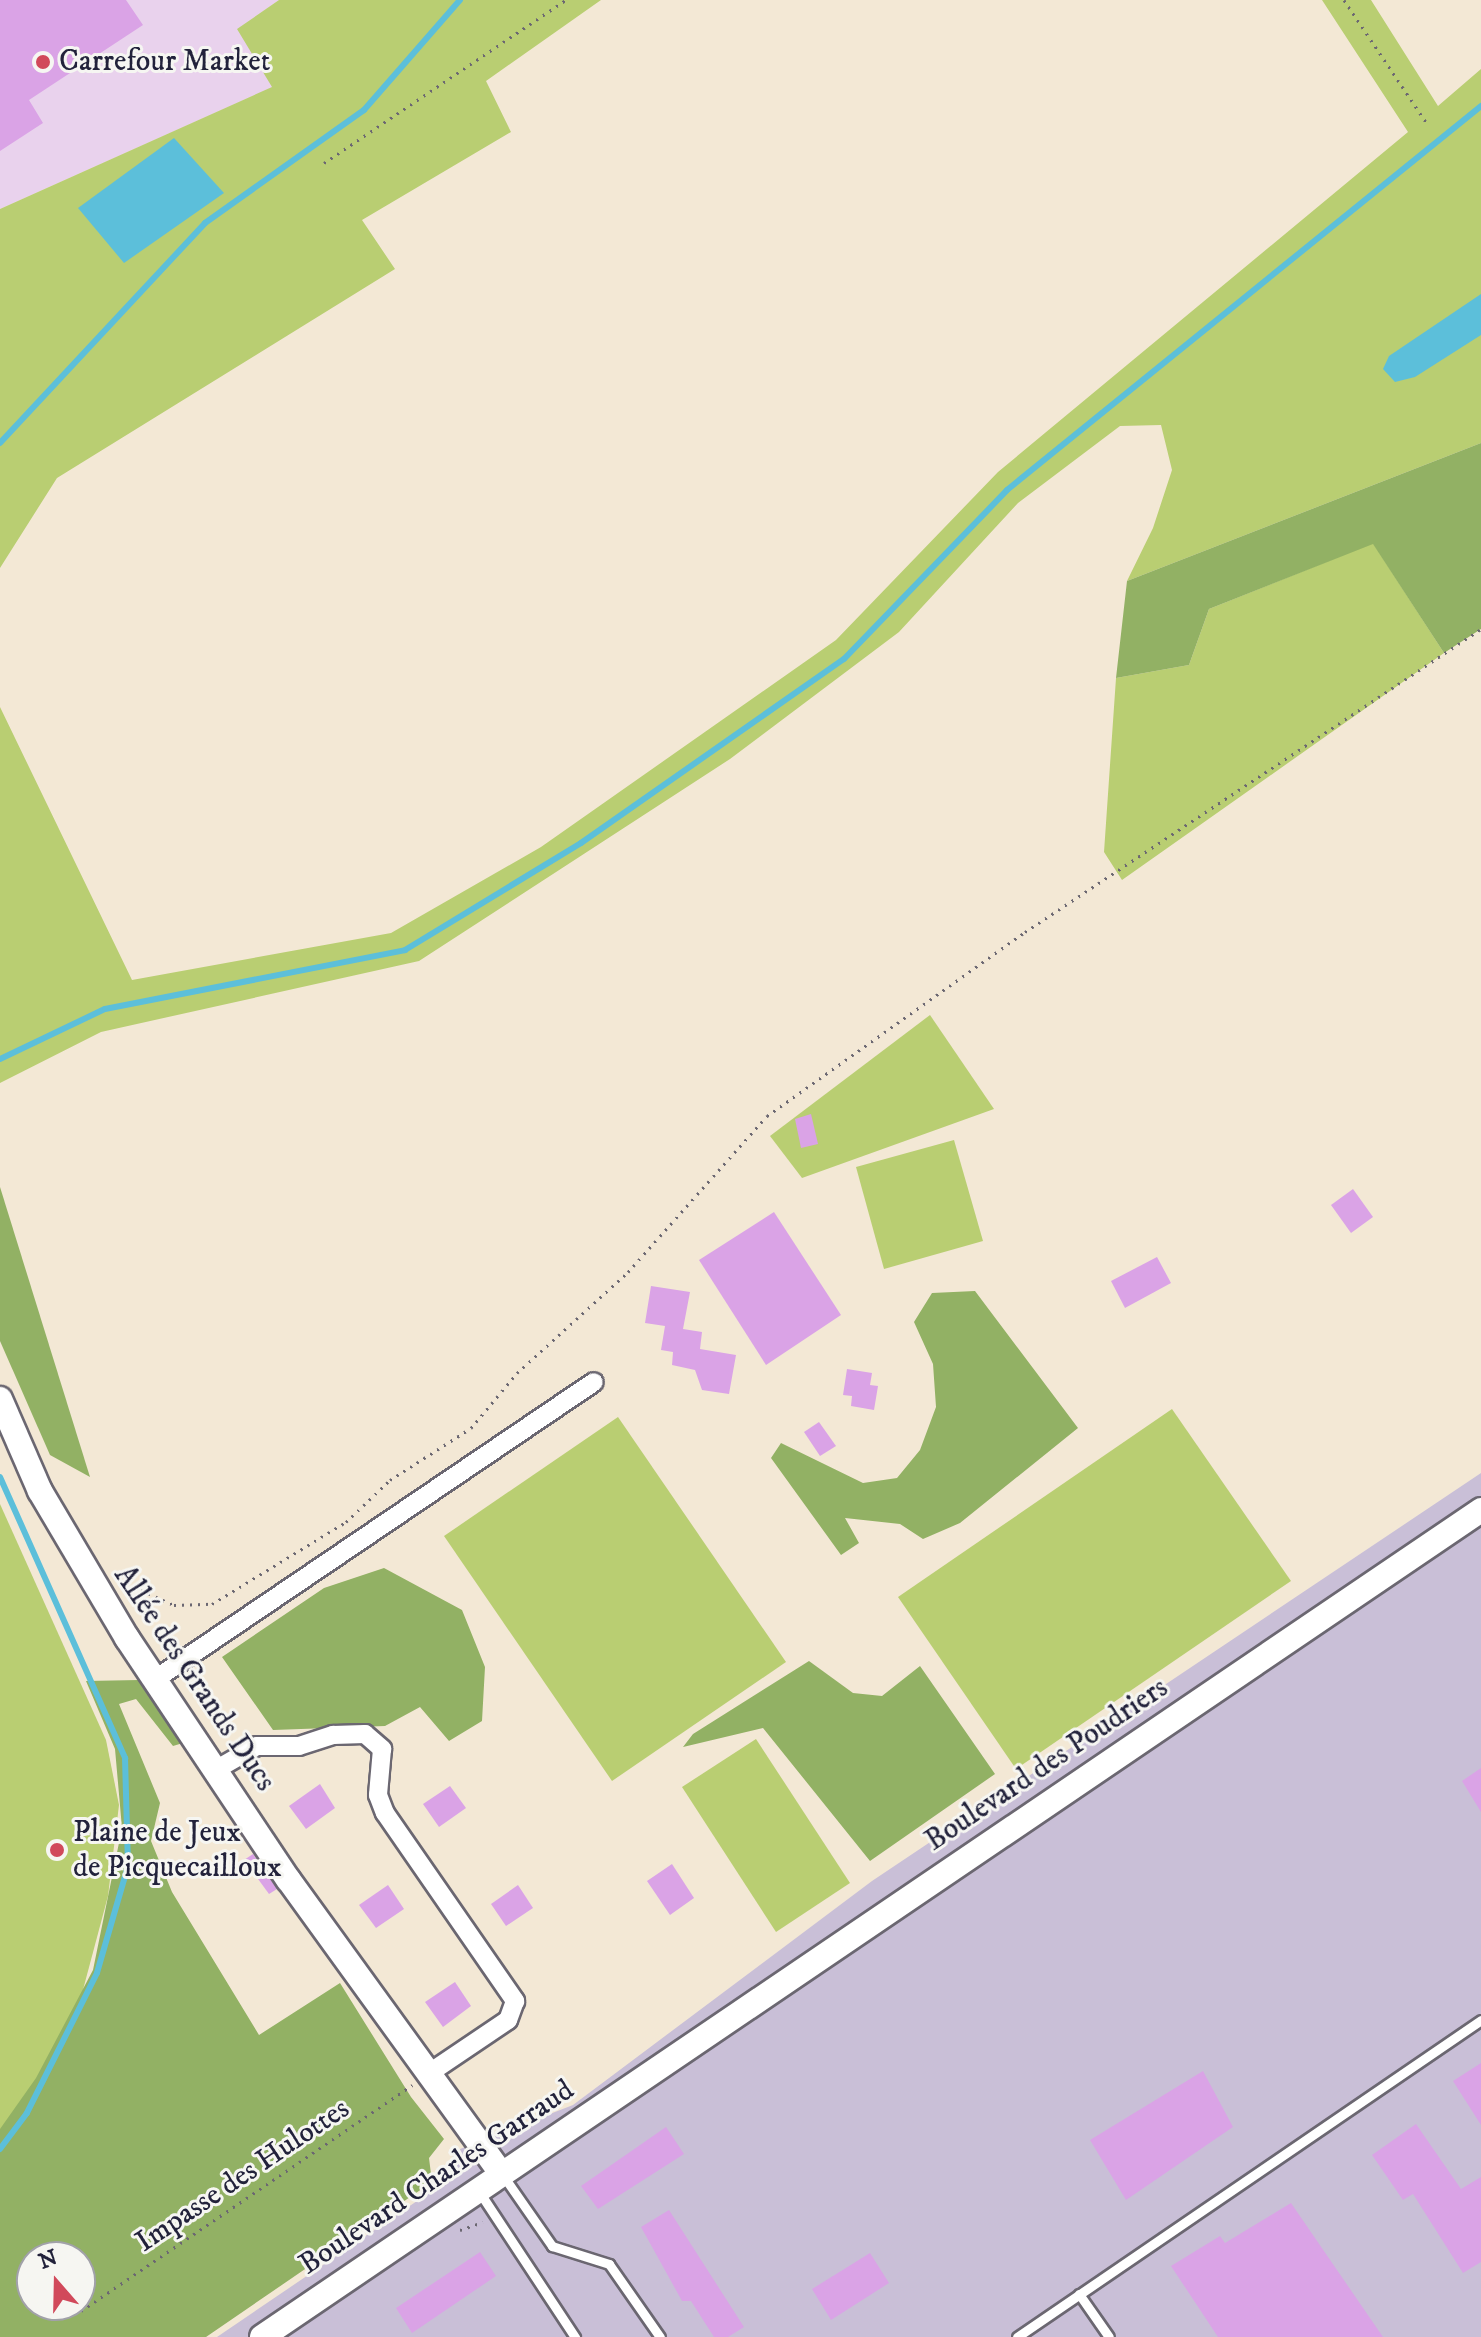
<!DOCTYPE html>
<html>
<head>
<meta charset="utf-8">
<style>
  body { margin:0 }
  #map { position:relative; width:1481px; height:2337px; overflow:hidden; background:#f3e8d5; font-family:"IM FELL DW Pica",serif }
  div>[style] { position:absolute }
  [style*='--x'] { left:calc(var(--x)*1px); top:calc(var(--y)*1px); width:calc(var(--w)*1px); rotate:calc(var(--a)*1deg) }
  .built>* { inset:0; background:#e9d2ed }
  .industrial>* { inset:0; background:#c9bfd7 }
  .green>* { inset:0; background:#b9ce72 }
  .forest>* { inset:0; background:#92b164 }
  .water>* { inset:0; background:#5cbfda }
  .stream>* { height:6px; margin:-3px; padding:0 3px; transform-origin:3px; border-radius:3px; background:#5cbfda }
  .building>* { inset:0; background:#daa3e6 }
  .path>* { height:3px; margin-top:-1.5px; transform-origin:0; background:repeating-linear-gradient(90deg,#6b6771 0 2px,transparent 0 8px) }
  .roads { filter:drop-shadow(2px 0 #6b6771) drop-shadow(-2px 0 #6b6771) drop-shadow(0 2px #6b6771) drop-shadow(0 -2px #6b6771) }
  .lane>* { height:9px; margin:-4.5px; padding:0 4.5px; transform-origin:4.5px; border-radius:4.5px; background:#fff }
  .street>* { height:18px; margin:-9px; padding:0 9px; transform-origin:9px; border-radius:9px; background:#fff }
  .secondary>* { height:24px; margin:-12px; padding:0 12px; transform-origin:12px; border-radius:12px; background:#fff }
  .dots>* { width:22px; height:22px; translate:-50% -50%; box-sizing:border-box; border:4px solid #f6f6f2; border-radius:50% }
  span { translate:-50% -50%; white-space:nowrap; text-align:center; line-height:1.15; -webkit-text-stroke:6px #f6f6f2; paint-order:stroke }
  .poi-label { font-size:30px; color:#22223b }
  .left { translate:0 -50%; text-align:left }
  .street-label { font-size:30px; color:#22223b }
  .north { position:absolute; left:16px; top:2241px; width:80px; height:80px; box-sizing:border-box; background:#f6f6f2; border:2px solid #a1a1a9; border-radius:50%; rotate:340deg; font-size:22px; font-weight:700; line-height:32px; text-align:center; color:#22223b }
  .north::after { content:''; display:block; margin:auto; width:28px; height:36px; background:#d1495b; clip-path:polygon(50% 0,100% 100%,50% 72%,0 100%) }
</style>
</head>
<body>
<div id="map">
  <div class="built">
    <i style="clip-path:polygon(0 0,279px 0,238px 29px,273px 87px,0 209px)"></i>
  </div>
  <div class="industrial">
    <i style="clip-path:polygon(1481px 1473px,1481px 2337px,217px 2337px,442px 2184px,455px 2151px,573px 2105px,872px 1881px)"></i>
  </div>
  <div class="green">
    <i style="clip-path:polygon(279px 0,601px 0,486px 81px,511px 132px,362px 220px,395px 269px,57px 478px,0 568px,0 209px,272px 87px,237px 29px)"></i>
    <i style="clip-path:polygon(1322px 0,1371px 0,1438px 106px,1481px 69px,1481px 443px,1127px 581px,1153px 528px,1172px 470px,1161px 425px,1120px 426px,1018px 503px,899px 632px,730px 759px,419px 961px,101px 1032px,0 1083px,0 707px,132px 980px,391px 933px,541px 847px,836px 640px,998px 472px,1408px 132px)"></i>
    <i style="clip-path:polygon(1373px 543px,1444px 653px,1122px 880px,1104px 852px,1116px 678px,1189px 665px,1209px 609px)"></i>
    <i style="clip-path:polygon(930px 1015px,994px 1109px,802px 1178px,770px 1136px)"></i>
    <i style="clip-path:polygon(954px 1140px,983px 1241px,884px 1269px,856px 1167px)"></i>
    <i style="clip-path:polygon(1172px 1409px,1291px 1581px,1016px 1769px,898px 1597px)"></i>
    <i style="clip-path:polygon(618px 1417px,786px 1662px,612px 1781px,444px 1536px)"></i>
    <i style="clip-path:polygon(0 1504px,106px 1740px,119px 1805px,108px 1896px,76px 2016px,42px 2085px,0 2130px)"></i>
    <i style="clip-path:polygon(756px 1739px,850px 1883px,776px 1932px,682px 1787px)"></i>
  </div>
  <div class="forest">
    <i style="clip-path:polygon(1481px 443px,1481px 629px,1444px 653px,1373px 544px,1209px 609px,1189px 665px,1116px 678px,1127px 581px)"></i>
    <i style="clip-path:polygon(0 1187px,90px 1477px,50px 1455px,0 1341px)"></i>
    <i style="clip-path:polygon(975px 1291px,1078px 1428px,960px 1523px,923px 1539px,900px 1524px,845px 1518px,859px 1543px,841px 1555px,771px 1458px,781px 1443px,863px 1483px,897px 1478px,920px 1450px,936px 1407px,933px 1364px,914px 1322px,932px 1293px)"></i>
    <i style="clip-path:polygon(384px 1568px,462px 1610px,485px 1667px,482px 1721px,449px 1741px,420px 1707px,385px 1726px,273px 1730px,222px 1657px,324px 1588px)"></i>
    <i style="clip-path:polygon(809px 1661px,853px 1693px,882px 1696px,920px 1666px,995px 1774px,870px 1861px,763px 1728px,683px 1747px,693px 1734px)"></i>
    <i style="clip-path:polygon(evenodd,139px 1680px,183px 1743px,173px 1746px,136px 1699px,119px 1704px,160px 1803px,151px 1841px,172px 1892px,259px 2035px,340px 1983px,411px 2097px,444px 2139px,429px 2158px,432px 2182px,206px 2337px,0 2337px,0 2129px,36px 2078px,93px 1970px,122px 1828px,115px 1749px,86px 1681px,139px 1680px,32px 2257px,80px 2257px,80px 2305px,32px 2305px,32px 2257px)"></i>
  </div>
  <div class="water">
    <i style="clip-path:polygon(174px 138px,224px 193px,124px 263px,78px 208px)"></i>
    <i style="clip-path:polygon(1481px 294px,1481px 335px,1415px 377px,1395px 382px,1383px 369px,1389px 356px)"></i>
  </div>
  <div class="stream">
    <i style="--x:0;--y:443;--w:301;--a:-47"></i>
    <i style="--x:205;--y:223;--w:195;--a:-35.4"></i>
    <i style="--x:364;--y:110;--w:146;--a:-48.9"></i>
    <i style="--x:0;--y:1059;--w:116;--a:-25.5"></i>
    <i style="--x:105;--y:1009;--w:306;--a:-11.1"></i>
    <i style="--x:405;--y:950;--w:206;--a:-31.3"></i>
    <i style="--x:581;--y:843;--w:321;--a:-35"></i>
    <i style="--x:844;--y:659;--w:235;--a:-46"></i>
    <i style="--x:1007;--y:490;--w:610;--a:-39.01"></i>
    <i style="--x:0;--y:1477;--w:308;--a:66"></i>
    <i style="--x:125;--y:1758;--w:108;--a:88.4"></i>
    <i style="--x:128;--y:1866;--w:111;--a:106.2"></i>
    <i style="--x:97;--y:1973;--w:157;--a:116.6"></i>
    <i style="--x:27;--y:2113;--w:45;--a:126.9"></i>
  </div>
  <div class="building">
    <i style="clip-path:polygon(0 0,126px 0,143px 25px,29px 100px,43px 123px,0 151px)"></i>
    <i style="clip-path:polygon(811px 1114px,818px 1144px,801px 1148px,795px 1119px)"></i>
    <i style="clip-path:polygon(1353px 1189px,1373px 1217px,1351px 1233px,1331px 1205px)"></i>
    <i style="clip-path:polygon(774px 1212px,841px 1315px,766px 1365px,699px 1260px)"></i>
    <i style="clip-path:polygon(1157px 1257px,1171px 1283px,1125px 1308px,1111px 1281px)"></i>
    <i style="clip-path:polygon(651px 1286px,690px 1292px,683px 1329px,702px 1332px,700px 1349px,736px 1355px,729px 1394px,702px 1390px,695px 1370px,672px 1365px,673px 1352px,661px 1350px,665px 1326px,645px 1323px)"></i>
    <i style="clip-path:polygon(847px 1369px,872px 1373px,870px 1385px,878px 1386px,874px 1410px,851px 1406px,852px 1396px,843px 1395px)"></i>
    <i style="clip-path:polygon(819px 1422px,836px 1446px,820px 1456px,804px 1432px)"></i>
    <i style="clip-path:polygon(1481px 1768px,1481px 1812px,1462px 1781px)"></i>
    <i style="clip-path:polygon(320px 1784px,335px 1808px,306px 1829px,289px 1806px)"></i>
    <i style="clip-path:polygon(450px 1786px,466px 1808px,439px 1827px,423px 1804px)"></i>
    <i style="clip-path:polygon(253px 1854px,277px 1889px,269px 1894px,244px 1860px)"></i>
    <i style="clip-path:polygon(672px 1864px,694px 1898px,670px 1915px,647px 1881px)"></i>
    <i style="clip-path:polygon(388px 1885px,404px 1909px,376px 1928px,359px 1905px)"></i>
    <i style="clip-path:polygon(518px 1885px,533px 1908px,506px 1926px,491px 1904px)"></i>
    <i style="clip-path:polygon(455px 1982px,471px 2006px,443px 2027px,425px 2002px)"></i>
    <i style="clip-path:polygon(1481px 2063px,1481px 2125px,1453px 2081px)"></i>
    <i style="clip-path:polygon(1203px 2071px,1233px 2127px,1126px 2200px,1090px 2140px)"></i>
    <i style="clip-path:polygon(1416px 2124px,1461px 2189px,1481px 2177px,1481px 2262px,1463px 2273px,1413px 2194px,1403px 2200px,1372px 2155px)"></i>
    <i style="clip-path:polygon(666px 2127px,684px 2154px,598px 2209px,581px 2186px)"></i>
    <i style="clip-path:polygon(1291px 2203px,1383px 2337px,1218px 2337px,1171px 2266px,1220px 2236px,1225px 2243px)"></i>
    <i style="clip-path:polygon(669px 2210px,744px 2327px,728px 2337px,714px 2337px,691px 2301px,682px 2301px,641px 2227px)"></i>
    <i style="clip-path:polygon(480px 2252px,496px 2276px,412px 2333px,396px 2308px)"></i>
    <i style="clip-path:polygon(870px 2253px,889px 2283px,831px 2320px,812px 2289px)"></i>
  </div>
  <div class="path">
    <i style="--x:1344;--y:0;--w:151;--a:56.1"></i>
    <i style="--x:324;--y:163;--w:292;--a:-34"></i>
    <i style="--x:119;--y:1580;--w:60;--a:24.4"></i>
    <i style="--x:174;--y:1605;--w:38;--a:-2"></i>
    <i style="--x:212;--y:1604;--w:157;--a:-31.5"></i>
    <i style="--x:346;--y:1522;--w:61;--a:-43.7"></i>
    <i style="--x:390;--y:1480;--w:96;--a:-32.7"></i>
    <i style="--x:471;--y:1428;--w:72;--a:-50.1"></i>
    <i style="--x:517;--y:1373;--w:150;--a:-42.3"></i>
    <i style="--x:628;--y:1272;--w:209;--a:-48.3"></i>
    <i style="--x:767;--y:1116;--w:317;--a:-35.5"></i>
    <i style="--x:1025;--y:932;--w:547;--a:-33.6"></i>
    <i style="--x:460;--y:2230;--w:24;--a:-19"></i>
    <i style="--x:81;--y:2311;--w:401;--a:-34.3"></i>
  </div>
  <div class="roads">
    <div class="lane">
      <i style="--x:502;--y:2174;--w:88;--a:55.2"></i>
      <i style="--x:552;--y:2246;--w:60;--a:17.5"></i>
      <i style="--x:609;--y:2264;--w:89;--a:55.1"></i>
      <i style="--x:480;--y:2193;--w:173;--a:56.6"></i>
      <i style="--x:1079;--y:2294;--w:52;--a:55.1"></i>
      <i style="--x:1017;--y:2337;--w:562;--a:-34.34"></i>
    </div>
    <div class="street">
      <i style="--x:154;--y:1680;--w:531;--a:-34.11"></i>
      <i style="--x:217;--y:1769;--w:46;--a:-29.9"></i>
      <i style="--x:257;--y:1746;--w:42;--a:0"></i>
      <i style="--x:299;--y:1746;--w:36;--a:-18"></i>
      <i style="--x:333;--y:1735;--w:32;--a:-2"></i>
      <i style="--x:365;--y:1734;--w:23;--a:41"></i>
      <i style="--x:382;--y:1749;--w:46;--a:95"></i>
      <i style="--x:378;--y:1795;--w:19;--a:69"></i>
      <i style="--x:385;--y:1813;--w:229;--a:55.3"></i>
      <i style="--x:515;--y:2001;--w:20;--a:110"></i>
      <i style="--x:508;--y:2020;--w:97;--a:146"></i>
    </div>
    <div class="secondary">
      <i style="--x:0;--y:1399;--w:100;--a:66.5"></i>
      <i style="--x:40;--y:1491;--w:171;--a:59.4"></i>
      <i style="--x:127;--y:1638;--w:290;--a:56.3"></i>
      <i style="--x:288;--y:1879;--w:363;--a:54.1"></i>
      <i style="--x:262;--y:2337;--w:1473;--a:-34.15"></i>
    </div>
  </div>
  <div class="dots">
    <i style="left:43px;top:62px;background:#d1495b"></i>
    <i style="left:57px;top:1850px;background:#d1495b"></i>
  </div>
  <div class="poi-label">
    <span class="left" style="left:59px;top:62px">Carrefour Market</span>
    <span class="left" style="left:73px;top:1850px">Plaine de Jeux<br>de Picquecailloux</span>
  </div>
  <div class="street-label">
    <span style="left:194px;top:1679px;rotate:56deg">Allée des Grands Ducs</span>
    <span style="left:1047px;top:1765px;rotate:-34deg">Boulevard des Poudriers</span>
    <span style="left:243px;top:2176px;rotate:-34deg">Impasse des Hulottes</span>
    <span style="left:437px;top:2178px;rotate:-34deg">Boulevard Charles Garraud</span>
  </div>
  <div class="north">N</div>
</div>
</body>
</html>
